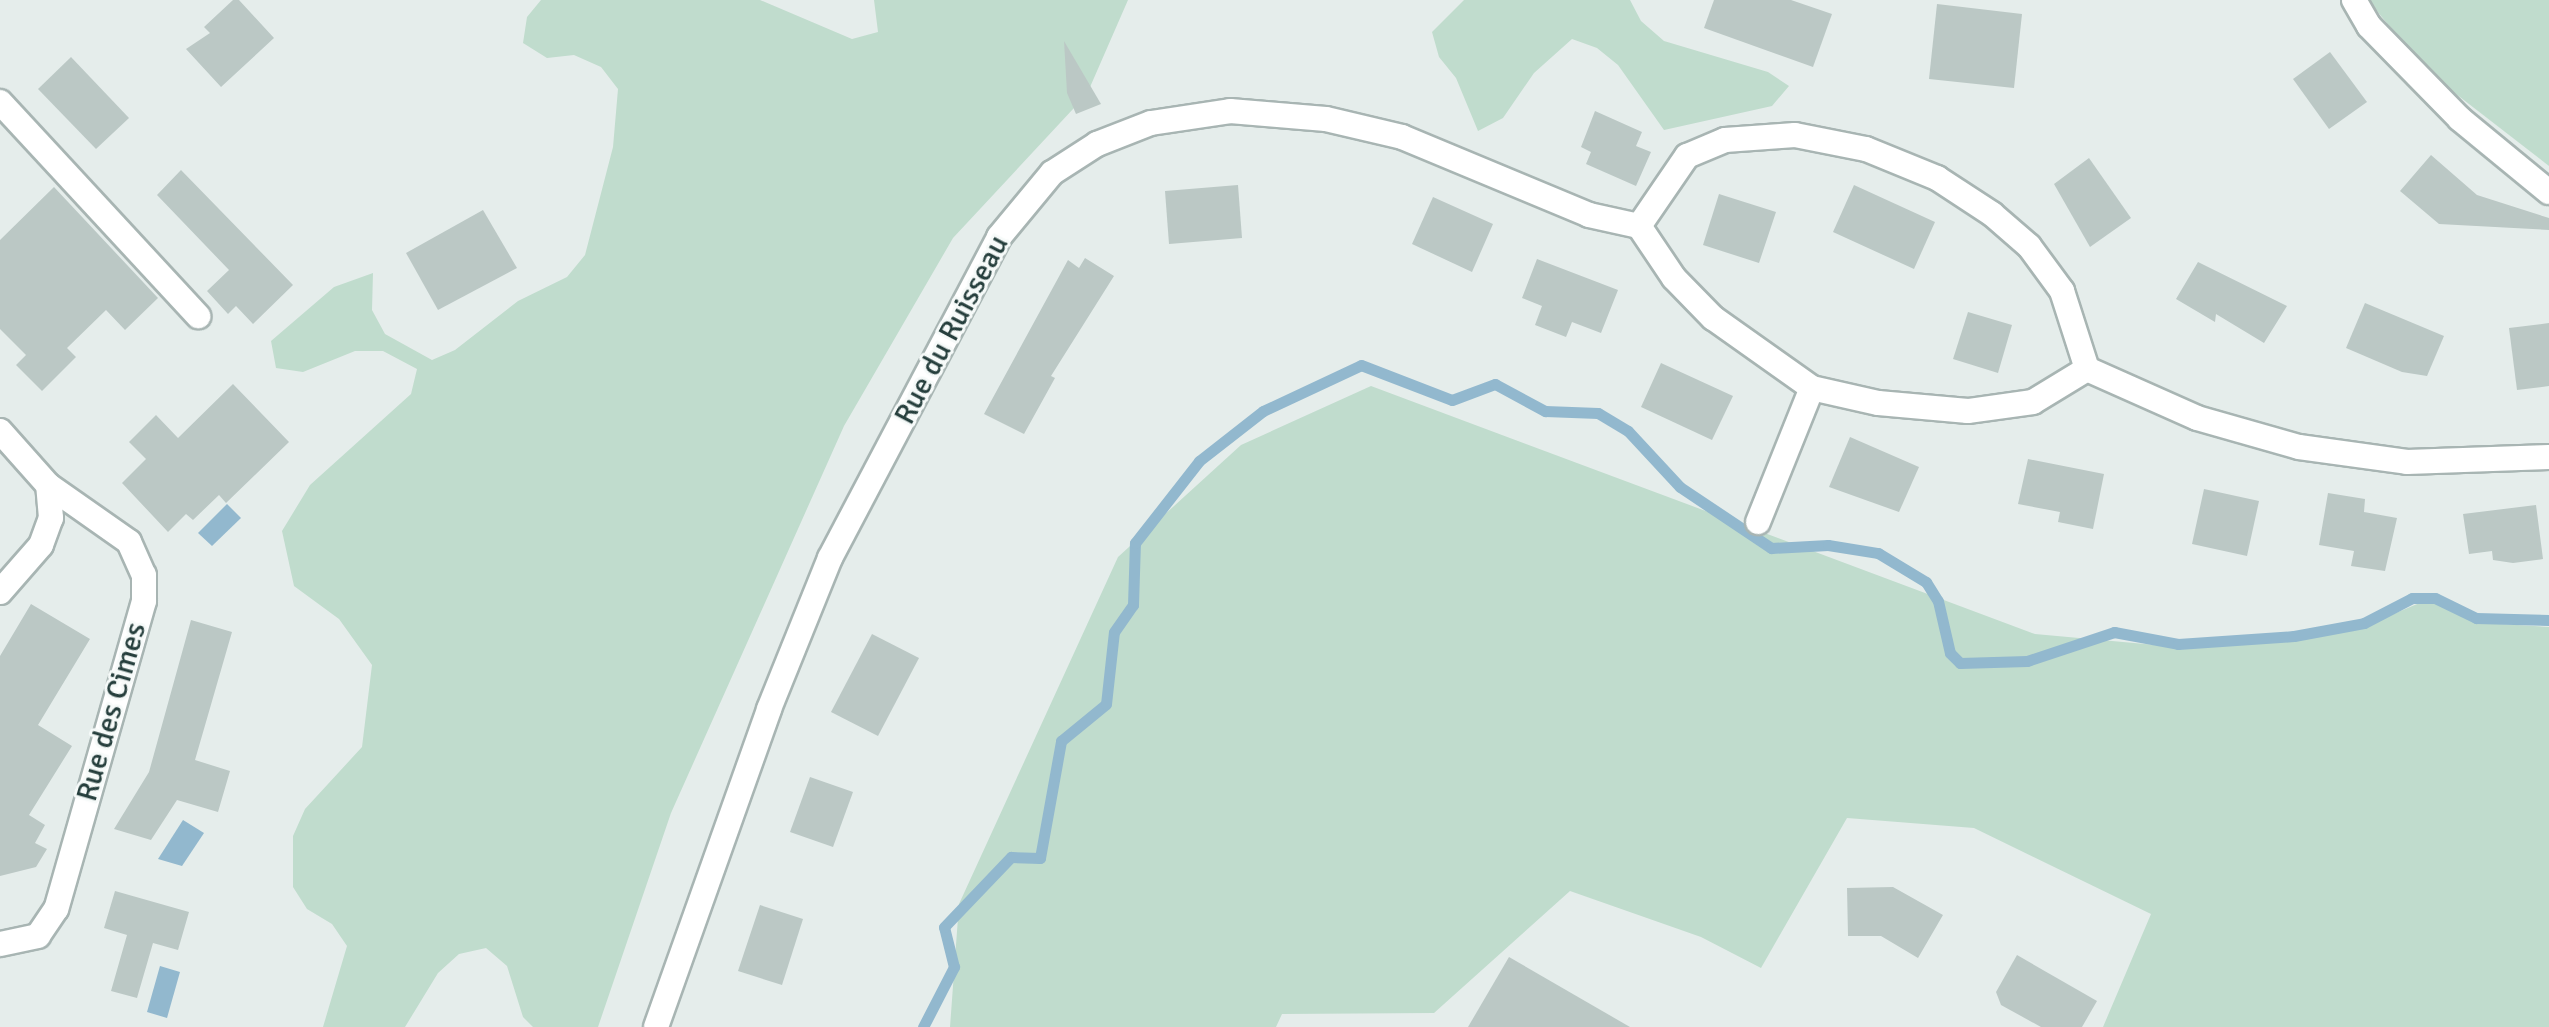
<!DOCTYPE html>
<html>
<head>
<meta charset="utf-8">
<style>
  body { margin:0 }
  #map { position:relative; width:2549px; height:1027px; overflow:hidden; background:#e5edeb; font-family:Signika,sans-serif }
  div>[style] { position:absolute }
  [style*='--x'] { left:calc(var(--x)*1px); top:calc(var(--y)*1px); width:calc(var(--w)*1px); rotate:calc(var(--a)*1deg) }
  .green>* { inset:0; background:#c0dccd }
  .water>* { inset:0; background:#92b8ce }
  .stream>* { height:11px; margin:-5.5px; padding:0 5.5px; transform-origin:5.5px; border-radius:5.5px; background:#92b8ce }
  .building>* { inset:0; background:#bbc8c5 }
  .roads { filter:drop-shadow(2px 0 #a8b5b3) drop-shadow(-2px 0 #a8b5b3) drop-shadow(0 2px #a8b5b3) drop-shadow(0 -2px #a8b5b3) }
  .minor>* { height:24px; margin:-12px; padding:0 12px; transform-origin:12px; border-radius:12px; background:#fff }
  span { translate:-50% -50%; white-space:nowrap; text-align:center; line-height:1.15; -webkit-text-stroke:6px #f6faf9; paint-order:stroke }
  .street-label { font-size:30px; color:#253e3c }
</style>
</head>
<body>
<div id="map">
  <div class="green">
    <i style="clip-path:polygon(541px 0,760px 0,852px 39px,878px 32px,874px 0,1128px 0,1087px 94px,953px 238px,844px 426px,671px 813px,598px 1027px,533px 1027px,523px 1017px,507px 966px,486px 948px,459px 954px,438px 973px,405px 1027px,323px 1027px,347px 946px,332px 924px,307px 909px,293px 887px,293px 836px,305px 809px,362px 747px,372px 665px,339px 619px,294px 586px,282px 531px,310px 485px,411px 394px,417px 369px,383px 351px,355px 351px,303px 372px,276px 368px,271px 341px,334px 287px,373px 273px,372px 310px,385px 334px,432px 360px,455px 350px,518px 301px,567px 277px,585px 255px,613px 147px,618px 89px,601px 67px,574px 55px,547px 58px,523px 43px,527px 17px)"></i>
    <i style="clip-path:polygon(1464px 0,1630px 0,1641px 21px,1664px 41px,1768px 72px,1789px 86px,1772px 106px,1664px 130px,1618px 65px,1597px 48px,1572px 39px,1534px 73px,1503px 118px,1478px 131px,1456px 78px,1439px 57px,1432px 32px)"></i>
    <i style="clip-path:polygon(2368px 0,2549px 0,2549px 166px,2425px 70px)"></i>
    <i style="clip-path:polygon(1371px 386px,2035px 634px,2178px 647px,2260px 641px,2358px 629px,2429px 599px,2483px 623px,2549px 627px,2549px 1027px,2103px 1027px,2151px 914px,1974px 828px,1847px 818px,1761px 968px,1701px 937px,1570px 891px,1434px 1013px,1282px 1014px,1276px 1027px,950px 1027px,959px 904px,1118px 557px,1241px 445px)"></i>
  </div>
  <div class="water">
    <i style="clip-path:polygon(227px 504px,241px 518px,212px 546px,198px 533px)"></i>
    <i style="clip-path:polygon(183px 820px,204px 833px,182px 866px,158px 859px)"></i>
    <i style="clip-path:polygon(160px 966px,180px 972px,167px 1018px,147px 1012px)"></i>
  </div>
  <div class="stream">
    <i style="--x:923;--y:1027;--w:68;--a:-62.7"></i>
    <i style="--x:954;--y:967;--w:41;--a:-104"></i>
    <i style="--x:944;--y:927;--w:97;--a:-46.3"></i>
    <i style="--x:1011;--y:857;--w:29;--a:2"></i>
    <i style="--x:1040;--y:858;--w:119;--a:-79.8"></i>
    <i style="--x:1061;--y:741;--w:58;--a:-39.4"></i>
    <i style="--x:1106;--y:704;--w:72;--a:-83.7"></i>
    <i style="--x:1114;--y:632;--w:33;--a:-55"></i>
    <i style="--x:1133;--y:605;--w:62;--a:-88.2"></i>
    <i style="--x:1135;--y:543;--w:104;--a:-52"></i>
    <i style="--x:1199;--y:461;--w:81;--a:-38"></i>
    <i style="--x:1263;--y:411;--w:108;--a:-25.1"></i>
    <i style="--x:1361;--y:365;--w:97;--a:21"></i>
    <i style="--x:1452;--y:400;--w:46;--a:-20.4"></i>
    <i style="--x:1495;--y:384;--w:57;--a:28.4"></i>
    <i style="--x:1545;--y:411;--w:53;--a:2.2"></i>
    <i style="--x:1598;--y:413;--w:35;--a:31"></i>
    <i style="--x:1628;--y:431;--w:76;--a:47.1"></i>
    <i style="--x:1680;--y:487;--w:110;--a:33.8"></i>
    <i style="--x:1771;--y:548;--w:57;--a:-3"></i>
    <i style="--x:1828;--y:545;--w:51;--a:9.1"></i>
    <i style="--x:1878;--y:553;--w:56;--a:31.1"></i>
    <i style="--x:1926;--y:582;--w:22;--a:58"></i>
    <i style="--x:1938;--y:601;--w:53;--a:77"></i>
    <i style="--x:1950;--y:653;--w:14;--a:45"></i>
    <i style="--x:1960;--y:663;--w:67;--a:-1.7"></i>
    <i style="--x:2027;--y:661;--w:92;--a:-18.4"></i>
    <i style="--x:2114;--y:632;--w:65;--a:10.6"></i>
    <i style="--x:2178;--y:644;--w:116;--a:-3.9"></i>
    <i style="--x:2294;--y:636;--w:71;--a:-10.5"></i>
    <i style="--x:2364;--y:623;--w:54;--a:-27.5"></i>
    <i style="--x:2412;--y:598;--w:23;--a:0"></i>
    <i style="--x:2435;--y:598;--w:46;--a:26"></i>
    <i style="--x:2476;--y:618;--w:73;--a:1.6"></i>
  </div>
  <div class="building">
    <i style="clip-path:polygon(233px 0,239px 0,274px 38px,221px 87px,186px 49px,210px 33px,204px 27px)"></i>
    <i style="clip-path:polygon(1714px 0,1791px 0,1832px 14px,1813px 67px,1704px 28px)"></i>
    <i style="clip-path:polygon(1937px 4px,2022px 14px,2014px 88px,1929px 79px)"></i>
    <i style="clip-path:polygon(1064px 41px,1101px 104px,1076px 114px,1067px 93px)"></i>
    <i style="clip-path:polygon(2330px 52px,2367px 102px,2329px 129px,2293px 79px)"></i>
    <i style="clip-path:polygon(71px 57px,129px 118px,96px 149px,38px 89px)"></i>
    <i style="clip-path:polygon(1595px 111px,1642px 132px,1636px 146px,1651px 152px,1636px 186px,1586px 164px,1591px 152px,1581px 147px)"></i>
    <i style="clip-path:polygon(2431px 155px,2477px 195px,2549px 218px,2549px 230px,2439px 224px,2400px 191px)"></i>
    <i style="clip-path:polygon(2089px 158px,2131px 218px,2090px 247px,2054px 184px)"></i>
    <i style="clip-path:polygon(181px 170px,293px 285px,253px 324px,236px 306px,228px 314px,207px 291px,229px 270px,157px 195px)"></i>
    <i style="clip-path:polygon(1238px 185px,1242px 238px,1169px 244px,1165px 191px)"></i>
    <i style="clip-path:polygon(1854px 185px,1935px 222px,1914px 269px,1833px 232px)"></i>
    <i style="clip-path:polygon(54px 187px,158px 298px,125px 330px,106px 310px,67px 348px,76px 357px,42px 391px,16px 365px,26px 355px,0 329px,0 240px)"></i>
    <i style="clip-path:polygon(1719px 194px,1776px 212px,1759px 263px,1703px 245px)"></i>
    <i style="clip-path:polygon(1433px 197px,1493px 224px,1472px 272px,1412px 244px)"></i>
    <i style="clip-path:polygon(483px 210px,517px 268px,438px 310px,406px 253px)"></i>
    <i style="clip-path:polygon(1085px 258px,1114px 276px,1051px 376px,1055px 378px,1024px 434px,984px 414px,1068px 260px,1079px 268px)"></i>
    <i style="clip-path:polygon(1537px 259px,1618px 290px,1601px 333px,1572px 322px,1566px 337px,1535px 325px,1542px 306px,1522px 298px)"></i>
    <i style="clip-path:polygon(2198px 262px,2287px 306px,2264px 343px,2216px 314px,2215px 322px,2176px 299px)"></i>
    <i style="clip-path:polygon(2365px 303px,2444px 336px,2427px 376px,2402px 372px,2346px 348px)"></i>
    <i style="clip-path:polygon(1968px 312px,2012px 325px,1998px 373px,1953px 359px)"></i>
    <i style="clip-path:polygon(2549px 323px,2549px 386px,2517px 390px,2509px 328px)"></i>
    <i style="clip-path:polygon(1661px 363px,1733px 396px,1712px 440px,1641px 407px)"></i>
    <i style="clip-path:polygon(233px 384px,289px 442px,226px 503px,219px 495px,193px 520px,186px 514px,168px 532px,122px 483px,146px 459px,129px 442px,156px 415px,178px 438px)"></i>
    <i style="clip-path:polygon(1850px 437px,1919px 467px,1899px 512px,1829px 487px)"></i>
    <i style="clip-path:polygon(2028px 459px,2104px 474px,2093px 529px,2058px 522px,2060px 512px,2018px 504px)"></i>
    <i style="clip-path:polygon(2204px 489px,2259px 501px,2247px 556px,2192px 544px)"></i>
    <i style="clip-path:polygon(2328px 493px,2365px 499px,2364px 512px,2397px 518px,2385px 571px,2351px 566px,2354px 551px,2319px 545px)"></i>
    <i style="clip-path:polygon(2536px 505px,2543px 559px,2513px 563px,2493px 560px,2492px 551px,2469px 554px,2463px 514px)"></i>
    <i style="clip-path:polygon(31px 604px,90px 639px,38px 725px,72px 746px,29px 815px,45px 825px,35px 843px,47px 849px,36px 867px,0 876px,0 656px)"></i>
    <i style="clip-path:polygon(191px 620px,232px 632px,195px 760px,230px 771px,218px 812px,177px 800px,151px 840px,114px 829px,149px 772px)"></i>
    <i style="clip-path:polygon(872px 634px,919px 658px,878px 736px,831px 712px)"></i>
    <i style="clip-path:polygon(810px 777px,853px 792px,833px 847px,790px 832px)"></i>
    <i style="clip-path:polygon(1893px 887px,1943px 915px,1918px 958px,1881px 936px,1848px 936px,1847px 888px)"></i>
    <i style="clip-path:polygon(115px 891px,189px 912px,178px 950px,153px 943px,137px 998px,111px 991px,127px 935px,104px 928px)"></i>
    <i style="clip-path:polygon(760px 905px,803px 919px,782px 985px,738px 971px)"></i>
    <i style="clip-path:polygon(2017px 955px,2097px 1001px,2082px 1027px,2041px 1027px,2001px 1005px,1996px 992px)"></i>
    <i style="clip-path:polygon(1509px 957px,1630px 1027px,1468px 1027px)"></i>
  </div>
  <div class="roads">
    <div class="minor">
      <i style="--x:2354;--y:0;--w:30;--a:60"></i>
      <i style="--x:2369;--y:26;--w:130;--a:45.6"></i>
      <i style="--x:2460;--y:119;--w:115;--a:39.4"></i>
      <i style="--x:0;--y:102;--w:292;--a:47.2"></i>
      <i style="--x:1795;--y:135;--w:72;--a:11.2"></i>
      <i style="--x:1866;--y:149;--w:77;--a:22.2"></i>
      <i style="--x:1937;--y:178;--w:66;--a:33.2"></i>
      <i style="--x:1992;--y:214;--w:49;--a:40.9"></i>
      <i style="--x:2029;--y:246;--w:56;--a:53.7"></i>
      <i style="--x:2062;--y:291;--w:82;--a:72.2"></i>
      <i style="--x:2087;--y:369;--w:63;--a:148.6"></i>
      <i style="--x:2033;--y:402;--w:66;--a:172.1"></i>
      <i style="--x:1968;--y:411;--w:90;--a:-174.9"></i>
      <i style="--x:1878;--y:403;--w:68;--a:-167.2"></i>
      <i style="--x:1812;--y:388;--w:121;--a:-144.7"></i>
      <i style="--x:1713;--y:318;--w:56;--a:-134.3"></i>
      <i style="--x:1674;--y:278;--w:63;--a:-123.9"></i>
      <i style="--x:1639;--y:226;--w:85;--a:-55.6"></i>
      <i style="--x:1687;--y:156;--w:41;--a:-22.8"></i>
      <i style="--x:1725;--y:140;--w:70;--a:-4.1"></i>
      <i style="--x:2087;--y:369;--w:120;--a:24"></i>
      <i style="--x:2197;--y:418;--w:106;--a:15.9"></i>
      <i style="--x:2299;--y:447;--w:109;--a:7.9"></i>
      <i style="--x:2407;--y:462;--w:142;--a:-2"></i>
      <i style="--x:0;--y:431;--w:72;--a:48.4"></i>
      <i style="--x:48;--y:485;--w:99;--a:35.1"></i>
      <i style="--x:129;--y:542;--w:36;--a:66"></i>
      <i style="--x:144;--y:575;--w:26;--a:90"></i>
      <i style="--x:144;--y:601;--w:320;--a:105.9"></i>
      <i style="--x:56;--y:909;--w:32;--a:124"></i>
      <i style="--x:38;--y:936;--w:39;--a:168"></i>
      <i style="--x:1758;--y:522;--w:144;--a:-68.1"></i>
      <i style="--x:0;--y:592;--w:62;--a:-48.9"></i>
      <i style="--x:41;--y:545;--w:29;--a:-70"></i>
      <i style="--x:51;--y:518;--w:33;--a:-95"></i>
      <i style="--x:656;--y:1027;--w:337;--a:-70.4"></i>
      <i style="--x:769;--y:709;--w:163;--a:-68"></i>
      <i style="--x:830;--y:558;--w:363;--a:-62.2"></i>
      <i style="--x:999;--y:237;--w:83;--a:-50.4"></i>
      <i style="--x:1052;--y:173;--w:54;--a:-32.8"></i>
      <i style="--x:1097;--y:144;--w:58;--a:-21.3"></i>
      <i style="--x:1151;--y:123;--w:80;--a:-8.6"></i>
      <i style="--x:1230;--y:111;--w:96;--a:4.8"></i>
      <i style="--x:1326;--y:119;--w:78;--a:13.3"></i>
      <i style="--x:1402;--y:137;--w:203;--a:22.6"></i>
      <i style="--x:1589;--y:215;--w:51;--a:12.4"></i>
    </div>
  </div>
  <div class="street-label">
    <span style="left:952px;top:330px;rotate:-62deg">Rue du Ruisseau</span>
    <span style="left:112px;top:712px;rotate:-74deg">Rue des Cimes</span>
  </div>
</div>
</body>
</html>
